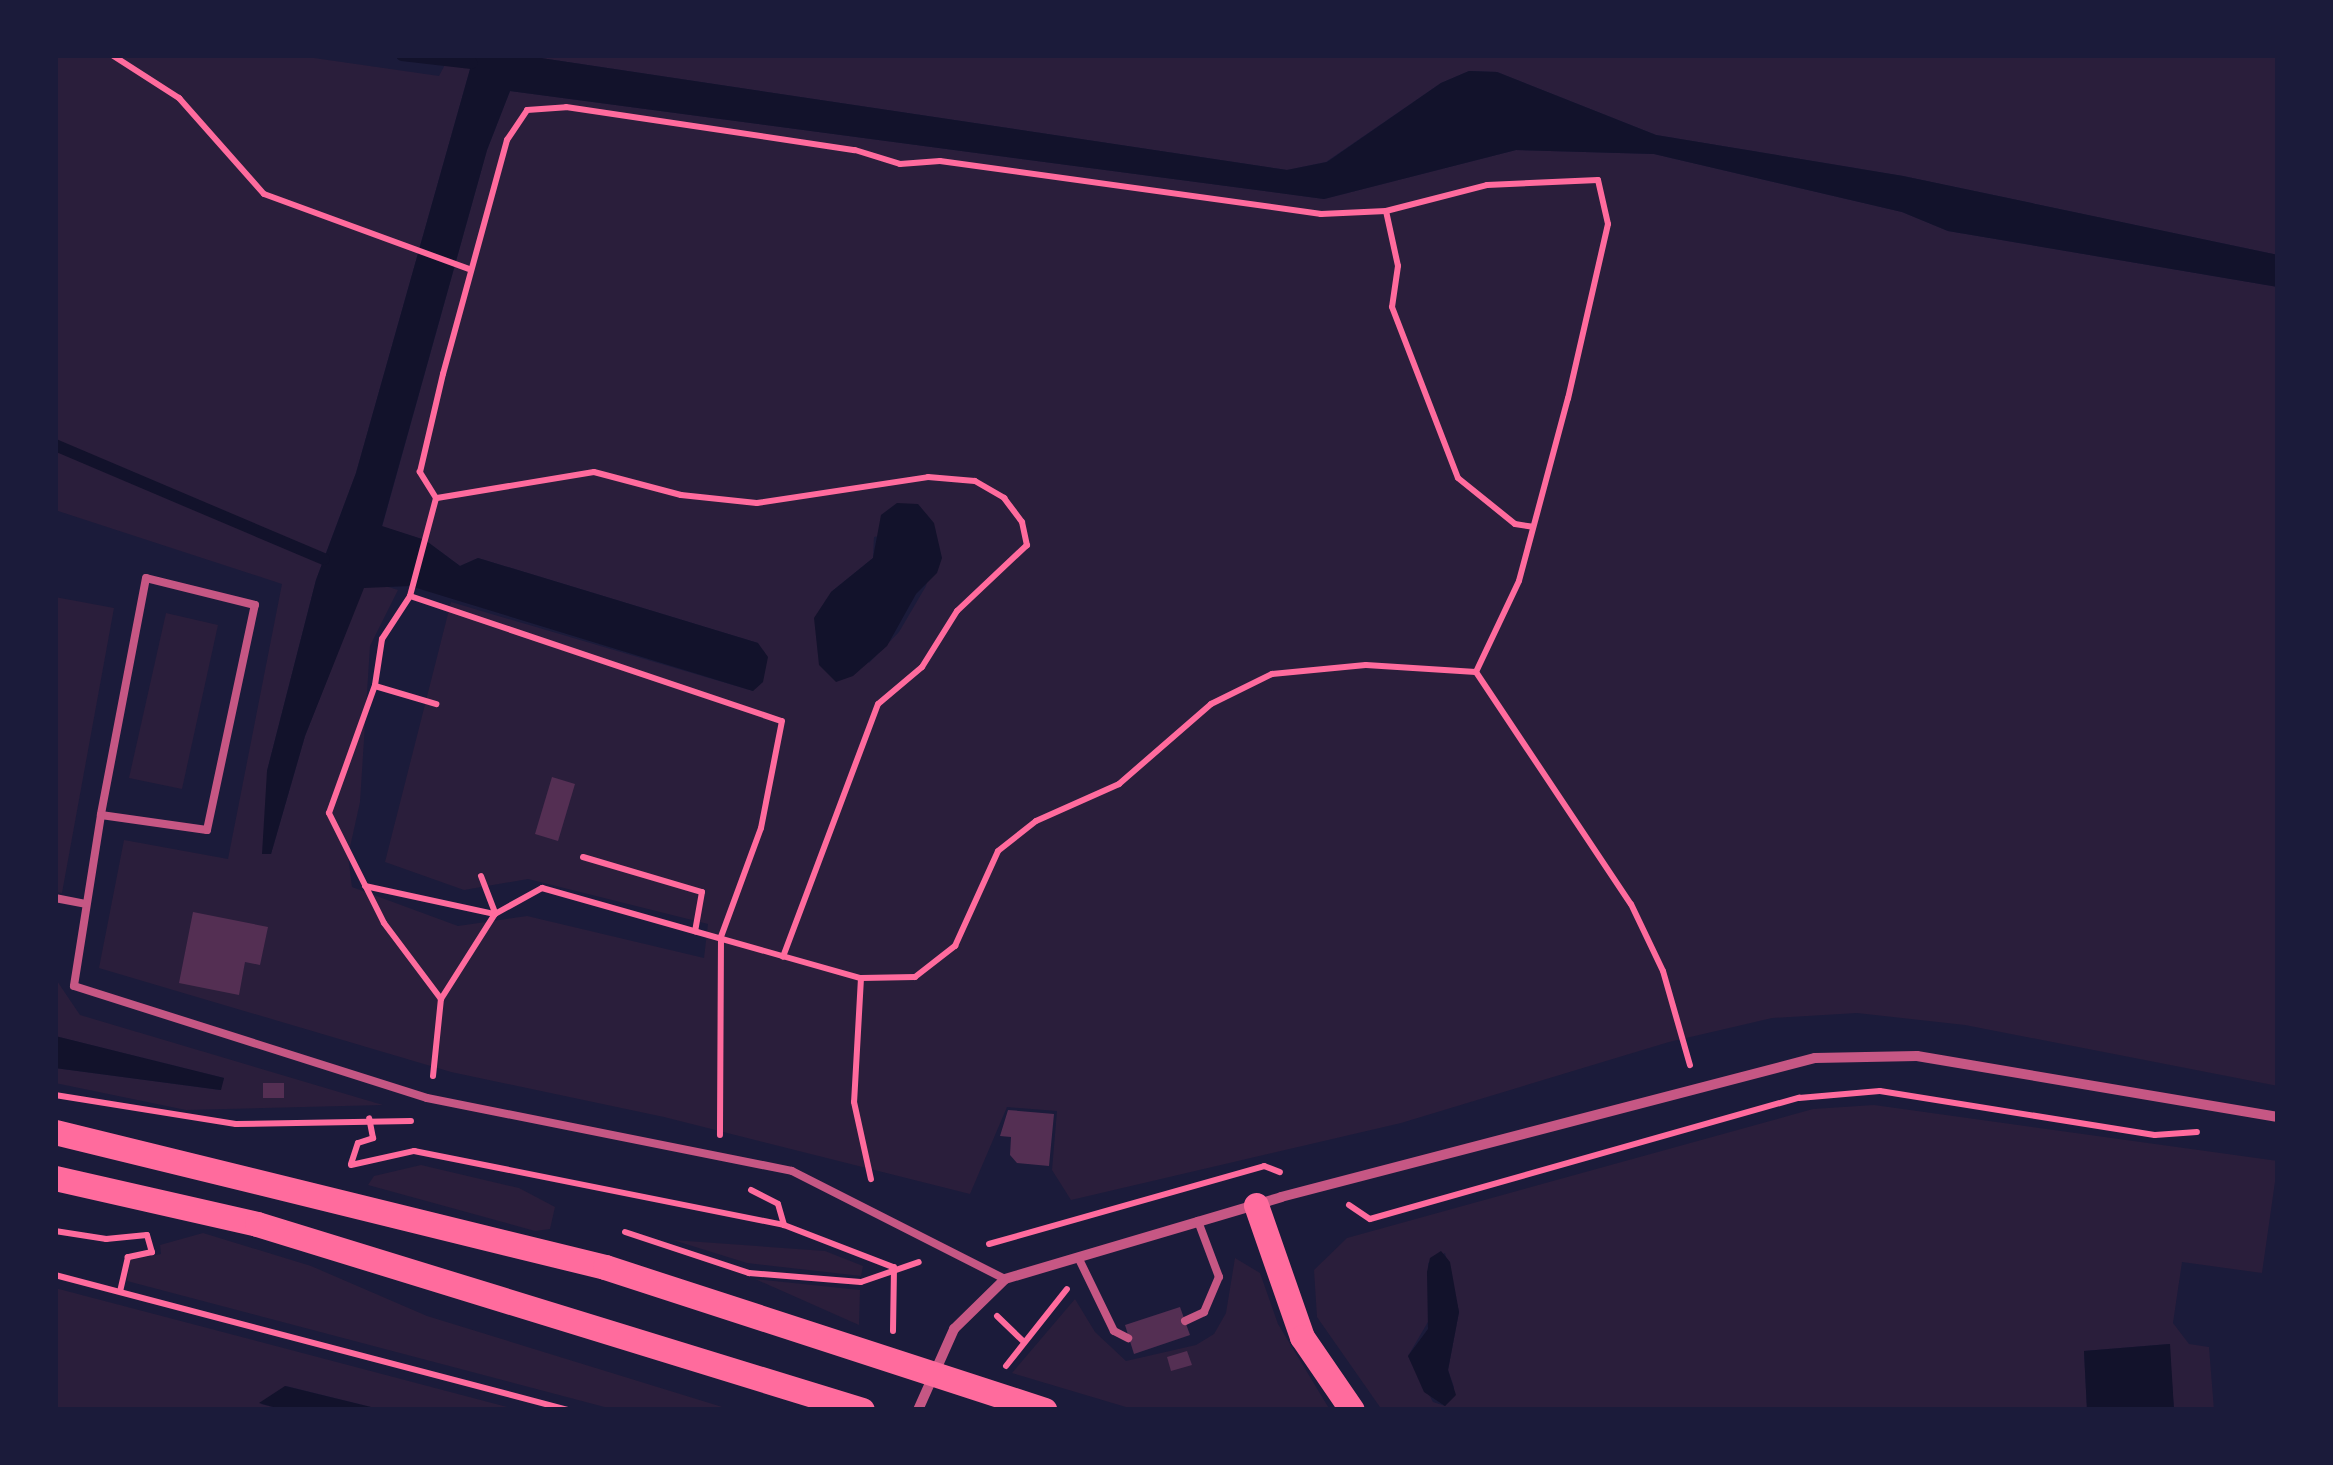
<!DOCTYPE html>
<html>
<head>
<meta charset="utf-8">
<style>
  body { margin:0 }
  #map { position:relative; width:2333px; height:1465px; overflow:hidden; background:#1b1b3a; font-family:Figtree,sans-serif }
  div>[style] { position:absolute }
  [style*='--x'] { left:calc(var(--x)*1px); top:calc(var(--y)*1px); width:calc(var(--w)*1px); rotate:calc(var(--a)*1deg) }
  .green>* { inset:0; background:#2a1e3b }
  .water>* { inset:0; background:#12122b }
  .stream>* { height:12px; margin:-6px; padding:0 6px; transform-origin:6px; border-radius:6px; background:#12122b }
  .building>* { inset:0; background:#542f53 }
  .path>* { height:6px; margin:-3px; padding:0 3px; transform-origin:3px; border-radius:3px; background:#ff6b9d }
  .service>* { height:8px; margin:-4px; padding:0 4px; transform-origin:4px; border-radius:4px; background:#c65784 }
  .minor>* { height:10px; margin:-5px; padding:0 5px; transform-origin:5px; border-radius:5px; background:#c65784 }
  .primary>* { height:25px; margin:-12.5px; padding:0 12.5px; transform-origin:12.5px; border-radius:12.5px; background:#ff6b9d }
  span { translate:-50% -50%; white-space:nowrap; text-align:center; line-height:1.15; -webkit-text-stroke:8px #1b1b3a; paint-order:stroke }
  .frame { position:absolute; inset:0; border:58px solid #1b1b3a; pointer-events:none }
</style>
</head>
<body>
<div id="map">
  <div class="green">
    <i style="clip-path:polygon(evenodd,55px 55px,293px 55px,439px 76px,450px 55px,474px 55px,356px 473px,316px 580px,267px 771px,271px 854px,305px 736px,363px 588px,379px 584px,398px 590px,370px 646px,360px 802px,348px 856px,352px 887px,458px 926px,527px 916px,704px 958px,708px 924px,528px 879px,464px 890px,385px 862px,451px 602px,753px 691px,758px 643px,478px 558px,460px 566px,425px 540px,382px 527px,487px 150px,510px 91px,1324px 199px,1516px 150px,1654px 154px,1902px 212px,1948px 231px,2278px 287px,2278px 1086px,1965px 1025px,1857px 1013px,1772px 1018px,1669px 1042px,1401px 1123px,1071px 1200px,1052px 1170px,1057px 1111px,1007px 1107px,970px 1194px,664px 1117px,451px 1072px,99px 968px,124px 840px,228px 859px,282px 584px,55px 510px,55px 55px,933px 523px,937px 541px,926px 586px,899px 632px,869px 663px,831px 592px,873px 558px,874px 537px,933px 523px)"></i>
    <i style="clip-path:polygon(521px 55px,2278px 55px,2278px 255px,1903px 176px,1656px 135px,1497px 72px,1469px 71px,1441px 83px,1326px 162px,1287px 170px)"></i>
    <i style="clip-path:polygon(55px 597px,114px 608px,62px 893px,55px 892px)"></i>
    <i style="clip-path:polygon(166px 613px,218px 625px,182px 789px,129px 778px)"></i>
    <i style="clip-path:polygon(55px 978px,80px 1015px,383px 1105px,186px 1110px,55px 1083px,55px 1068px,220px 1090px,224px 1078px,55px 1036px)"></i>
    <i style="clip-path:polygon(evenodd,1874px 1105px,2278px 1161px,2262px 1273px,2182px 1262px,2173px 1323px,2189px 1344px,2209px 1347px,2214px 1410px,2174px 1410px,2169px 1344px,2084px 1351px,2087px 1410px,1382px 1410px,1317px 1317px,1314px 1270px,1347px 1238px,1813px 1109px,1874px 1105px,1445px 1253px,1459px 1312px,1448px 1370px,1454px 1387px,1445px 1406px,1433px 1402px,1408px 1356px,1432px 1315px,1428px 1263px,1445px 1253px)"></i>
    <i style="clip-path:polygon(421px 1165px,519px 1188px,555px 1207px,550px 1229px,535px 1231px,368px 1185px,374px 1176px)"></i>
    <i style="clip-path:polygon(203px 1233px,311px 1266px,427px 1316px,732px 1410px,616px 1410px,127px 1281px,130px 1260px,161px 1254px,160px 1245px)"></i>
    <i style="clip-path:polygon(673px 1240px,825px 1251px,863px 1266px,861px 1276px,747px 1263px)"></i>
    <i style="clip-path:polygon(1235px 1258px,1260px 1273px,1278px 1324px,1330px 1410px,1136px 1410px,1012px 1373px,1075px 1299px,1095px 1332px,1126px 1361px,1196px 1345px,1214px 1334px,1226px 1313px)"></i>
    <i style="clip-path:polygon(755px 1279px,860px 1290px,859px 1325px)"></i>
    <i style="clip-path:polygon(55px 1288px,519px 1410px,383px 1410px,286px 1386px,261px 1404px,284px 1410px,55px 1410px)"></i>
  </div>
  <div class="water">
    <i style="clip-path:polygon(474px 55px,521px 55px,1287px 170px,1327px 162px,1441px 83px,1469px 71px,1497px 72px,1656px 135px,1903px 176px,2278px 255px,2278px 287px,1948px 231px,1902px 212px,1654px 154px,1516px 150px,1324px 199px,510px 91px,487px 150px,382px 526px,425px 540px,460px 566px,478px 558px,758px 643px,768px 657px,763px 682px,753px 691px,410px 586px,364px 588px,305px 736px,271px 854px,262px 854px,267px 771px,316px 580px,356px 473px)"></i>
    <i style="clip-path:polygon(897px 503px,918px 504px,934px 523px,942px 558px,937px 573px,916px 594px,887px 646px,853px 676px,836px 682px,819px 665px,814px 618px,831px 592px,873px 558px,881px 515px)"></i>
    <i style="clip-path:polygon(55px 1036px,224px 1078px,221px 1090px,55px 1068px)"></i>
    <i style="clip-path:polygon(1441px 1251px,1450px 1262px,1459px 1312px,1448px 1370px,1456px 1395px,1445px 1406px,1424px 1392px,1408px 1356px,1428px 1329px,1427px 1272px,1430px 1258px)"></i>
    <i style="clip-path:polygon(2170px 1344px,2174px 1410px,2087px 1410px,2084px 1351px)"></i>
    <i style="clip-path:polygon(285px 1386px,383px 1410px,284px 1410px,259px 1403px)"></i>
  </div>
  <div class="stream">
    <i style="--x:402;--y:55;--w:70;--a:6.5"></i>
    <i style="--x:55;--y:445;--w:292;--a:23"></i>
  </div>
  <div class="building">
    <i style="clip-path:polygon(552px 777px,575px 784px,558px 841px,535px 834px)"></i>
    <i style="clip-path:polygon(193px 912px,268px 927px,260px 965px,245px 962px,239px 995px,179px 983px)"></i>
    <i style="clip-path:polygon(263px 1083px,284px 1083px,284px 1098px,263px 1098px)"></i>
    <i style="clip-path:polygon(1008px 1110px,1054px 1114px,1049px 1166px,1017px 1163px,1010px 1155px,1011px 1137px,1000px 1136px)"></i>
    <i style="clip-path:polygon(1180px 1307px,1190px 1335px,1134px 1354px,1125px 1325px)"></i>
    <i style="clip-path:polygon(1187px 1351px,1192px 1365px,1171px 1371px,1167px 1357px)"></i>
  </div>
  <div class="path">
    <i style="--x:112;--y:55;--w:80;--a:32.7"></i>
    <i style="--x:179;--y:98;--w:128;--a:48.5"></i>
    <i style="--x:264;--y:194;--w:218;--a:20.1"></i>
    <i style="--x:1386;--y:211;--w:56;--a:77.7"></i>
    <i style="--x:1398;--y:266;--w:41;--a:98.3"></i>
    <i style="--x:1392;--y:307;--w:183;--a:68.9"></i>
    <i style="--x:1458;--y:478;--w:73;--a:38.9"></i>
    <i style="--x:1515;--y:524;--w:18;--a:9"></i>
    <i style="--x:437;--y:498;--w:159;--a:-9.4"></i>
    <i style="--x:594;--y:472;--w:90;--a:14.8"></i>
    <i style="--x:681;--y:495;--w:76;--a:6"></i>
    <i style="--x:757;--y:503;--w:173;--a:-8.6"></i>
    <i style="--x:928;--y:477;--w:47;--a:4.9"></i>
    <i style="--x:975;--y:481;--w:34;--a:30"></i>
    <i style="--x:1004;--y:498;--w:30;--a:53"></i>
    <i style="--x:1022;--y:522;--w:24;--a:78"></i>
    <i style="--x:1027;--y:545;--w:96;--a:136.7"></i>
    <i style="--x:957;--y:611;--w:66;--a:122"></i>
    <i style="--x:922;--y:667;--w:57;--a:139.9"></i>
    <i style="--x:878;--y:704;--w:270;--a:110.6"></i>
    <i style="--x:410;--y:596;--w:392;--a:18.6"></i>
    <i style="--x:782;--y:721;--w:109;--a:101.1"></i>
    <i style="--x:761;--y:828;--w:116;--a:110.2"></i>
    <i style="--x:721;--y:937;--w:198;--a:90.3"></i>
    <i style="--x:1476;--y:672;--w:279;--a:56.3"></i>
    <i style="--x:1631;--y:904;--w:74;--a:64.5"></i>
    <i style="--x:1663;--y:971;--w:98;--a:74"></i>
    <i style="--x:375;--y:686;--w:64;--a:16.4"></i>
    <i style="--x:583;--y:857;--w:124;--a:16.4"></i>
    <i style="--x:702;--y:892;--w:40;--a:100"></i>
    <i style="--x:481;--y:876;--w:40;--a:69"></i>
    <i style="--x:365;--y:886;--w:133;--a:12.2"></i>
    <i style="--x:861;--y:978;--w:124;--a:93.2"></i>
    <i style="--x:854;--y:1102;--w:79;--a:77.6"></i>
    <i style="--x:441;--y:999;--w:101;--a:-57.6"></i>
    <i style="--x:495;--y:914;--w:54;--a:-29"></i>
    <i style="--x:542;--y:888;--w:331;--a:15.8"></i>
    <i style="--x:861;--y:978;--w:54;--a:-1.1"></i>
    <i style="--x:915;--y:977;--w:51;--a:-37.8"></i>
    <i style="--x:955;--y:946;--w:104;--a:-65.6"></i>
    <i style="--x:998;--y:851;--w:48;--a:-38.3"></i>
    <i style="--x:1036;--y:821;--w:91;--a:-24"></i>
    <i style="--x:1119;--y:784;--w:122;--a:-41"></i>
    <i style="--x:1211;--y:704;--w:68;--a:-26.2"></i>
    <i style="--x:1272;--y:674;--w:94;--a:-5.5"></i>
    <i style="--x:1366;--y:665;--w:110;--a:3.6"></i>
    <i style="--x:433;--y:1076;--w:77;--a:-84.1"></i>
    <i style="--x:441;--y:999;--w:95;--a:-126.9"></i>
    <i style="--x:384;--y:923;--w:123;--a:-116.6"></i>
    <i style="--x:329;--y:813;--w:136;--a:-70.2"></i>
    <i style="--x:375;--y:685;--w:47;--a:-81.3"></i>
    <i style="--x:382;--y:639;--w:51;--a:-56.9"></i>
    <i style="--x:410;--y:596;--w:101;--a:-75.1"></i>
    <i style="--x:436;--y:498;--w:31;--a:-122"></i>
    <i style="--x:420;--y:472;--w:101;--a:-76.8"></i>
    <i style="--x:443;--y:374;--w:243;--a:-74.7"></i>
    <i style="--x:507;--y:140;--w:36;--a:-56"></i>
    <i style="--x:527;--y:110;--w:39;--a:-4"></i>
    <i style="--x:566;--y:107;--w:292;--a:8.5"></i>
    <i style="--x:855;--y:150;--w:47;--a:17.3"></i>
    <i style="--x:900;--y:164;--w:40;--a:-4.3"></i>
    <i style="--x:940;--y:161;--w:385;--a:7.9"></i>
    <i style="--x:1321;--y:214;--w:65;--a:-2.6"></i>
    <i style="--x:1386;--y:211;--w:104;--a:-14.4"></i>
    <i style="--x:1487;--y:185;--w:111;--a:-2.6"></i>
    <i style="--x:1598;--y:180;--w:45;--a:77.2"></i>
    <i style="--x:1608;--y:224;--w:179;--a:102.9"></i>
    <i style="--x:1568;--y:398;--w:189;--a:105"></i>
    <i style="--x:1519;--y:581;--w:101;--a:115.3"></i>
    <i style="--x:55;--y:1095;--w:183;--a:9.1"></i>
    <i style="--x:236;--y:1124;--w:175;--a:-1"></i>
    <i style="--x:351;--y:1164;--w:22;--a:-72"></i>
    <i style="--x:358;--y:1143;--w:16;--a:-18"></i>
    <i style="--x:373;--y:1138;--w:20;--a:-101"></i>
    <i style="--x:351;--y:1165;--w:65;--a:-12.5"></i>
    <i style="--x:414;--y:1151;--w:377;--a:11.3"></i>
    <i style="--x:784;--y:1225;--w:117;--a:21.1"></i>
    <i style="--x:751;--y:1190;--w:30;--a:27"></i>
    <i style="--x:778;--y:1204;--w:22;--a:74"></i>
    <i style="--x:1349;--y:1205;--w:25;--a:34"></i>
    <i style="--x:1370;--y:1219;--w:446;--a:-15.8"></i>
    <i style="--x:1799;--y:1098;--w:81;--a:-4.9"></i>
    <i style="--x:1880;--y:1091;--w:278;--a:9.1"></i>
    <i style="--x:2155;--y:1135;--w:42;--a:-4.1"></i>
    <i style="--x:55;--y:1231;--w:52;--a:8.9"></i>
    <i style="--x:106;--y:1239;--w:41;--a:-5.6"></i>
    <i style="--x:147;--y:1235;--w:18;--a:74"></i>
    <i style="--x:152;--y:1252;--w:25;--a:168"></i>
    <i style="--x:128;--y:1257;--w:35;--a:103"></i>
    <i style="--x:625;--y:1232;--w:131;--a:18.3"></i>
    <i style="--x:749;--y:1273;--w:112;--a:4.6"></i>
    <i style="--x:861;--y:1282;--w:61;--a:-19"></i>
    <i style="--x:989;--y:1244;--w:286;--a:-15.8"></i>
    <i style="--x:1264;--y:1166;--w:17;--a:21"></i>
    <i style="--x:55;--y:1275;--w:530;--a:14.74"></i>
    <i style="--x:997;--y:1316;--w:37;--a:44"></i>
    <i style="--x:893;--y:1331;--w:64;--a:-89.1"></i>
    <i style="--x:1006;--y:1366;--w:98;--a:-51.6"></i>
  </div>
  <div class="service">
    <i style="--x:101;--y:815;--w:107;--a:8.1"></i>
    <i style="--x:207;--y:830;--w:230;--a:-78"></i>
    <i style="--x:255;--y:605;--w:112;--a:-166.1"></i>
    <i style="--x:146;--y:578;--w:241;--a:100.8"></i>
    <i style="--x:101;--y:815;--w:173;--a:99"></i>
    <i style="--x:74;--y:986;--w:370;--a:17.6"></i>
    <i style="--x:427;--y:1098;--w:372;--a:11.3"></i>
    <i style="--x:792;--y:1171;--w:239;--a:26.9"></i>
    <i style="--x:55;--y:898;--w:31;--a:11"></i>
    <i style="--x:1078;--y:1257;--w:82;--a:64.1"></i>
    <i style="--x:1114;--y:1331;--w:16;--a:27"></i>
    <i style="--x:1185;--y:1321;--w:21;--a:-25"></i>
    <i style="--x:1204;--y:1312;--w:38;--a:-67"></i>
    <i style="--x:1219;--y:1277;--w:60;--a:-110.6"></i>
  </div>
  <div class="minor">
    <i style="--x:918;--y:1410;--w:89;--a:-66"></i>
    <i style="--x:954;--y:1329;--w:71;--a:-44.4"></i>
    <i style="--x:1005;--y:1279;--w:288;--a:-16.5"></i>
    <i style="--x:1281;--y:1197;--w:552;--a:-14.59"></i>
    <i style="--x:1815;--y:1058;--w:102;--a:-1.1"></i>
    <i style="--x:1917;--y:1056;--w:366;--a:9.6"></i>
  </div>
  <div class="primary">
    <i style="--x:55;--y:1132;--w:566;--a:13.79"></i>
    <i style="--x:605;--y:1267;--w:462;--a:18"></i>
    <i style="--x:55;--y:1178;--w:207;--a:12.8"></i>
    <i style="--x:257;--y:1224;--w:633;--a:17.09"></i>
    <i style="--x:1256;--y:1205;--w:140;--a:70.8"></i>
    <i style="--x:1302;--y:1337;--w:88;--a:55.6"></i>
  </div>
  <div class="frame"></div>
</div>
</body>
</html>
